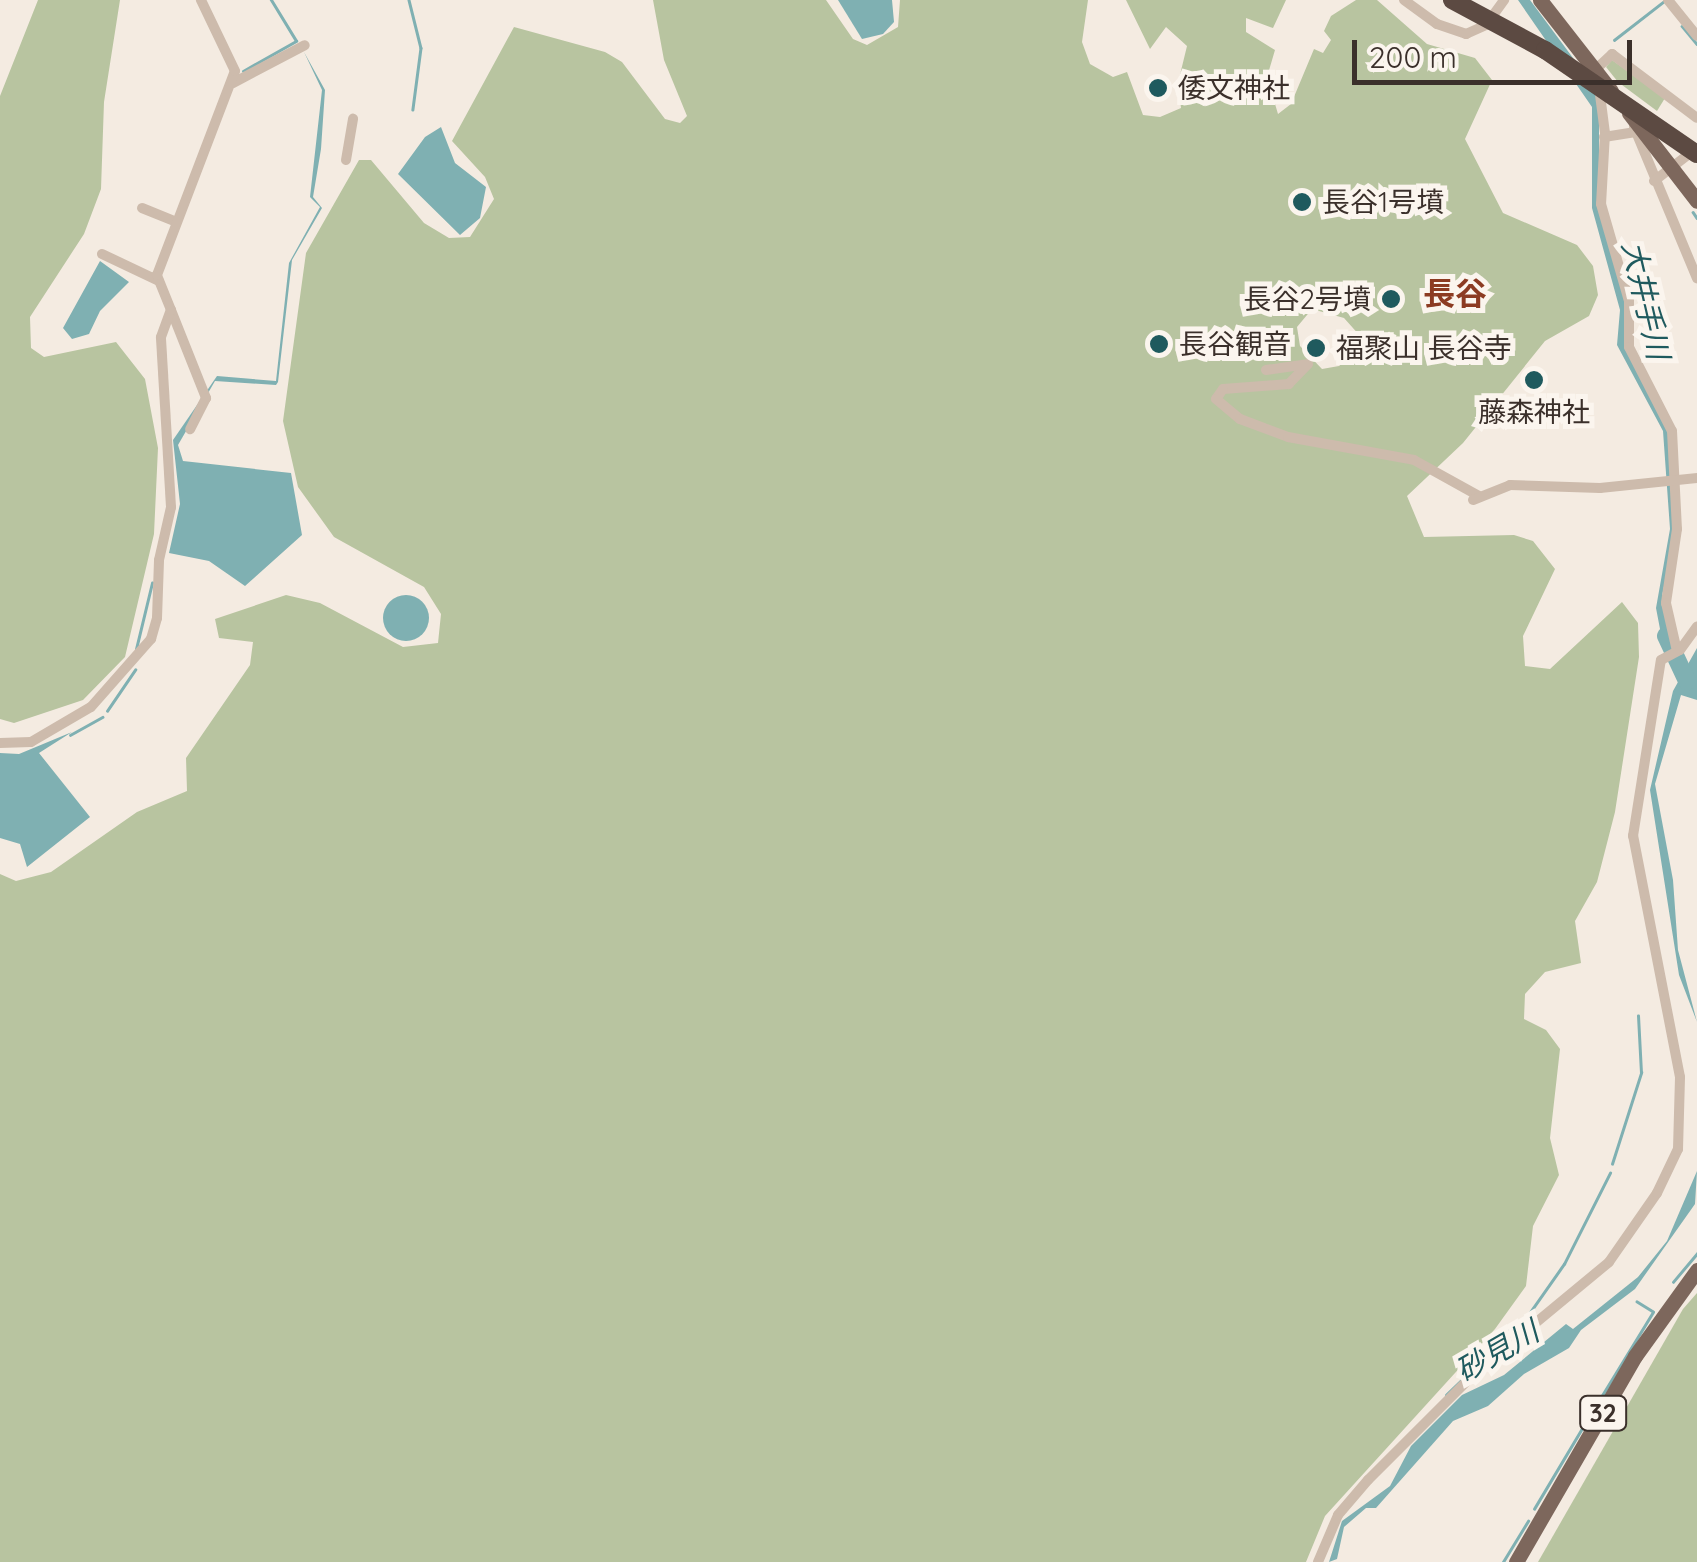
<!DOCTYPE html>
<html>
<head>
<meta charset="utf-8">
<style>
  body { margin:0 }
  #map { position:relative; width:1697px; height:1562px; overflow:hidden; background:#f4ebe1; font-family:Quicksand,"Noto Sans JP",sans-serif }
  div>[style] { position:absolute }
  [style*='--x'] { left:calc(var(--x)*1px); top:calc(var(--y)*1px); width:calc(var(--w)*1px); rotate:calc(var(--a)*1deg) }
  .green>* { inset:0; background:#b8c4a0 }
  .water>* { inset:0; background:#7fb0b2 }
  .round { border-radius:50% }
  .stream>* { height:2.5px; margin:-1.25px; padding:0 1.25px; transform-origin:1.25px; border-radius:1.25px; background:#7fb0b2 }
  .river>* { height:18px; margin:-9px; padding:0 9px; transform-origin:9px; border-radius:9px; background:#7fb0b2 }
  .minor>* { height:10px; margin:-5px; padding:0 5px; transform-origin:5px; border-radius:5px; background:#cdbbac }
  .primary>* { height:15px; margin:-7.5px; padding:0 7.5px; transform-origin:7.5px; border-radius:7.5px; background:#7d675c }
  .motorway>* { height:18px; margin:-9px; padding:0 9px; transform-origin:9px; border-radius:9px; background:#5c4a42 }
  .dots>* { width:28px; height:28px; translate:-50% -50%; box-sizing:border-box; border:5px solid #fbf5ee; border-radius:50% }
  span { translate:-50% -50%; white-space:nowrap; text-align:center; line-height:1.15; -webkit-text-stroke:10px #fbf5ee; paint-order:stroke }
  .shield-label span { padding:2px 8px; background:#fbf5ee; border:2px solid; border-radius:8px; -webkit-text-stroke-width:0 }
  .shield-label { font-size:25px; color:#3b302b; font-weight:700 }
  .poi-label { font-size:28px; color:#3b302b }
  .left { translate:0 -50%; text-align:left }
  .right { translate:-100% -50%; text-align:right }
  .water-label { font-size:30px; color:#1f5a5e; font-style:italic }
  .quarter-label { font-size:32px; color:#8c3b22; font-weight:700 }
  .scale { position:absolute; left:1352px; top:40px; width:280px; height:45px; box-sizing:border-box; border:5px solid #3b302b; border-top:0; padding-left:12px; font-size:30px; line-height:35px; white-space:nowrap; color:#3b302b; -webkit-text-stroke:8px #fbf5ee; paint-order:stroke }
</style>
</head>
<body>
<div id="map">
  <div class="green">
    <i style="clip-path:polygon(38px 0,120px 0,104px 102px,101px 189px,84px 234px,30px 317px,31px 348px,44px 357px,116px 342px,145px 379px,158px 448px,154px 534px,125px 657px,83px 700px,14px 723px,0 719px,0 96px)"></i>
    <i style="clip-path:polygon(evenodd,653px 0,826px 0,853px 39px,867px 45px,898px 27px,900px 0,1088px 0,1082px 42px,1090px 64px,1113px 77px,1127px 72px,1143px 115px,1160px 117px,1181px 108px,1178px 83px,1187px 46px,1166px 27px,1150px 49px,1126px 0,1286px 0,1273px 28px,1246px 18px,1246px 32px,1275px 50px,1267px 77px,1278px 114px,1291px 104px,1314px 49px,1323px 53px,1331px 40px,1324px 31px,1331px 16px,1356px 0,1377px 0,1427px 44px,1475px 58px,1492px 80px,1465px 139px,1503px 213px,1577px 245px,1593px 266px,1598px 295px,1589px 316px,1545px 341px,1463px 443px,1407px 496px,1424px 537px,1514px 535px,1533px 541px,1555px 569px,1523px 636px,1525px 666px,1550px 669px,1622px 602px,1638px 623px,1639px 657px,1615px 812px,1597px 882px,1575px 921px,1581px 963px,1545px 972px,1525px 994px,1524px 1019px,1546px 1030px,1560px 1049px,1550px 1138px,1559px 1175px,1533px 1226px,1526px 1286px,1495px 1329px,1325px 1516px,1306px 1562px,0 1562px,0 874px,16px 881px,51px 872px,137px 812px,187px 791px,186px 758px,250px 665px,253px 642px,219px 638px,215px 619px,286px 595px,320px 603px,403px 647px,438px 643px,441px 614px,424px 587px,334px 537px,298px 487px,283px 421px,306px 253px,359px 160px,371px 160px,424px 223px,449px 238px,470px 237px,494px 199px,485px 177px,452px 141px,514px 27px,605px 52px,622px 62px,665px 119px,680px 123px,687px 116px,664px 60px,653px 0,1312px 309px,1344px 318px,1361px 337px,1361px 349px,1339px 366px,1322px 369px,1300px 346px,1297px 327px,1312px 309px)"></i>
    <i style="clip-path:polygon(1612px 60px,1665px 98px,1657px 111px,1618px 82px,1606px 67px)"></i>
    <i style="clip-path:polygon(1697px 1293px,1697px 1562px,1538px 1562px,1683px 1309px)"></i>
  </div>
  <div class="water">
    <i style="clip-path:polygon(838px 0,892px 0,894px 22px,883px 34px,862px 39px)"></i>
    <i style="clip-path:polygon(1518px 0,1530px 0,1599px 93px,1599px 208px,1628px 310px,1626px 349px,1660px 404px,1671px 443px,1673px 543px,1662px 596px,1673px 647px,1664px 650px,1656px 608px,1670px 529px,1663px 431px,1617px 345px,1620px 310px,1592px 208px,1592px 107px)"></i>
    <i style="clip-path:polygon(304px 52px,325px 90px,321px 149px,313px 197px,322px 208px,292px 260px,278px 382px,276px 385px,215px 381px,178px 445px,183px 461px,291px 473px,302px 535px,245px 586px,209px 561px,169px 553px,180px 504px,173px 440px,217px 376px,276px 381px,289px 263px,320px 207px,310px 197px,322px 90px)"></i>
    <i style="clip-path:polygon(441px 127px,455px 163px,486px 187px,480px 218px,460px 235px,398px 174px,425px 137px)"></i>
    <i style="clip-path:polygon(100px 261px,129px 282px,100px 311px,89px 334px,72px 339px,63px 328px)"></i>
    <i class="round" style="left:383px;top:595px;width:46px;height:46px"></i>
    <i style="clip-path:polygon(1697px 648px,1697px 700px,1681px 695px,1655px 784px,1673px 880px,1678px 950px,1697px 1022px,1679px 975px,1650px 790px,1673px 691px)"></i>
    <i style="clip-path:polygon(72px 732px,39px 753px,90px 817px,27px 867px,20px 844px,0 838px,0 753px,19px 754px)"></i>
    <i style="clip-path:polygon(1697px 1171px,1695px 1204px,1635px 1289px,1581px 1330px,1569px 1348px,1524px 1374px,1488px 1406px,1453px 1421px,1376px 1508px,1366px 1508px,1344px 1527px,1337px 1559px,1329px 1562px,1342px 1521px,1390px 1486px,1411px 1446px,1462px 1395px,1504px 1375px,1566px 1324px,1573px 1329px,1638px 1277px,1667px 1241px)"></i>
  </div>
  <div class="stream">
    <i style="--x:409;--y:0;--w:49;--a:76"></i>
    <i style="--x:421;--y:48;--w:62;--a:97.5"></i>
    <i style="--x:1682;--y:26;--w:23;--a:50"></i>
    <i style="--x:1614;--y:40;--w:62;--a:-37.8"></i>
    <i style="--x:243;--y:71;--w:61;--a:-29.5"></i>
    <i style="--x:296;--y:41;--w:48;--a:-121.4"></i>
    <i style="--x:1693;--y:212;--w:7;--a:56"></i>
    <i style="--x:136;--y:649;--w:68;--a:-76.4"></i>
    <i style="--x:107;--y:711;--w:50;--a:-55.7"></i>
    <i style="--x:70;--y:735;--w:37;--a:-29"></i>
    <i style="--x:1612;--y:1164;--w:96;--a:-72.3"></i>
    <i style="--x:1641;--y:1073;--w:57;--a:-93"></i>
    <i style="--x:1673;--y:1282;--w:38;--a:-50"></i>
    <i style="--x:1475;--y:1367;--w:34;--a:-54"></i>
    <i style="--x:1495;--y:1339;--w:37;--a:-34"></i>
    <i style="--x:1526;--y:1318;--w:66;--a:-54.9"></i>
    <i style="--x:1564;--y:1264;--w:102;--a:-63.2"></i>
    <i style="--x:1446;--y:1395;--w:32;--a:-44"></i>
    <i style="--x:1595;--y:1407;--w:111;--a:-58.6"></i>
    <i style="--x:1653;--y:1312;--w:19;--a:-148"></i>
    <i style="--x:1534;--y:1509;--w:109;--a:-59.2"></i>
    <i style="--x:1503;--y:1562;--w:48;--a:-58.6"></i>
  </div>
  <div class="river">
    <i style="--x:1666;--y:636;--w:50;--a:65"></i>
  </div>
  <div class="minor">
    <i style="--x:1404;--y:0;--w:41;--a:36"></i>
    <i style="--x:1437;--y:24;--w:31;--a:19"></i>
    <i style="--x:1466;--y:34;--w:22;--a:-24"></i>
    <i style="--x:1486;--y:25;--w:31;--a:-54"></i>
    <i style="--x:1668;--y:0;--w:46;--a:51.1"></i>
    <i style="--x:1594;--y:71;--w:25;--a:-43"></i>
    <i style="--x:1612;--y:54;--w:106;--a:37"></i>
    <i style="--x:233;--y:83;--w:81;--a:-27.8"></i>
    <i style="--x:1599;--y:87;--w:46;--a:82.6"></i>
    <i style="--x:1605;--y:133;--w:71;--a:93.2"></i>
    <i style="--x:1601;--y:204;--w:101;--a:73.9"></i>
    <i style="--x:1629;--y:301;--w:46;--a:90"></i>
    <i style="--x:1629;--y:347;--w:94;--a:62.9"></i>
    <i style="--x:1672;--y:431;--w:98;--a:87.1"></i>
    <i style="--x:1677;--y:529;--w:75;--a:98.5"></i>
    <i style="--x:1666;--y:603;--w:49;--a:77.1"></i>
    <i style="--x:1634;--y:127;--w:164;--a:67.4"></i>
    <i style="--x:1604;--y:137;--w:32;--a:-9"></i>
    <i style="--x:346;--y:160;--w:42;--a:-80.3"></i>
    <i style="--x:1654;--y:181;--w:49;--a:-37.6"></i>
    <i style="--x:142;--y:208;--w:37;--a:22"></i>
    <i style="--x:102;--y:254;--w:63;--a:25.3"></i>
    <i style="--x:171;--y:310;--w:95;--a:68.3"></i>
    <i style="--x:206;--y:398;--w:35;--a:117"></i>
    <i style="--x:1266;--y:370;--w:42;--a:-8.1"></i>
    <i style="--x:1308;--y:364;--w:28;--a:134"></i>
    <i style="--x:1289;--y:384;--w:66;--a:175.7"></i>
    <i style="--x:1223;--y:389;--w:12;--a:125"></i>
    <i style="--x:1216;--y:399;--w:31;--a:40"></i>
    <i style="--x:1240;--y:419;--w:51;--a:20.6"></i>
    <i style="--x:1288;--y:437;--w:128;--a:10.3"></i>
    <i style="--x:1414;--y:460;--w:74;--a:29"></i>
    <i style="--x:1473;--y:500;--w:40;--a:-22"></i>
    <i style="--x:1510;--y:485;--w:90;--a:1.9"></i>
    <i style="--x:1600;--y:488;--w:98;--a:-5.9"></i>
    <i style="--x:0;--y:743;--w:31;--a:-2"></i>
    <i style="--x:31;--y:742;--w:69;--a:-30.3"></i>
    <i style="--x:91;--y:707;--w:91;--a:-48.6"></i>
    <i style="--x:151;--y:639;--w:22;--a:-74"></i>
    <i style="--x:157;--y:618;--w:58;--a:-88"></i>
    <i style="--x:159;--y:560;--w:54;--a:-77.2"></i>
    <i style="--x:171;--y:507;--w:170;--a:-93.4"></i>
    <i style="--x:161;--y:337;--w:29;--a:-70"></i>
    <i style="--x:171;--y:310;--w:38;--a:-112"></i>
    <i style="--x:157;--y:275;--w:218;--a:-69.1"></i>
    <i style="--x:235;--y:71;--w:79;--a:-115.6"></i>
    <i style="--x:1318;--y:1562;--w:51;--a:-66.9"></i>
    <i style="--x:1338;--y:1515;--w:46;--a:-49.4"></i>
    <i style="--x:1368;--y:1480;--w:151;--a:-45"></i>
    <i style="--x:1475;--y:1373;--w:174;--a:-39.6"></i>
    <i style="--x:1609;--y:1262;--w:84;--a:-55.2"></i>
    <i style="--x:1657;--y:1193;--w:49;--a:-64.5"></i>
    <i style="--x:1678;--y:1149;--w:72;--a:-88.4"></i>
    <i style="--x:1680;--y:1077;--w:246;--a:-101"></i>
    <i style="--x:1633;--y:836;--w:178;--a:-81"></i>
    <i style="--x:1661;--y:660;--w:21;--a:-28"></i>
    <i style="--x:1680;--y:650;--w:29;--a:-54"></i>
  </div>
  <div class="primary">
    <i style="--x:1540;--y:0;--w:115;--a:52"></i>
    <i style="--x:1629;--y:113;--w:111;--a:52.3"></i>
    <i style="--x:1516;--y:1562;--w:238;--a:-60"></i>
    <i style="--x:1635;--y:1356;--w:106;--a:-54.2"></i>
  </div>
  <div class="motorway">
    <i style="--x:1452;--y:0;--w:106;--a:28.3"></i>
    <i style="--x:1545;--y:50;--w:184;--a:34.4"></i>
  </div>
  <div class="dots">
    <i style="left:1158px;top:88px;background:#1f5a5e"></i>
    <i style="left:1302px;top:202px;background:#1f5a5e"></i>
    <i style="left:1391px;top:299px;background:#1f5a5e"></i>
    <i style="left:1159px;top:344px;background:#1f5a5e"></i>
    <i style="left:1316px;top:348px;background:#1f5a5e"></i>
    <i style="left:1534px;top:380px;background:#1f5a5e"></i>
  </div>
  <div class="shield-label">
    <span style="left:1603px;top:1413px">32</span>
  </div>
  <div class="poi-label">
    <span class="left" style="left:1178px;top:88px">倭文神社</span>
    <span class="left" style="left:1322px;top:202px">長谷1号墳</span>
    <span class="right" style="left:1371px;top:299px">長谷2号墳</span>
    <span class="left" style="left:1179px;top:344px">長谷観音</span>
    <span class="left" style="left:1336px;top:348px">福聚山 長谷寺</span>
    <span style="left:1534px;top:412px">藤森神社</span>
  </div>
  <div class="water-label">
    <span style="left:1646px;top:300px;rotate:77deg">大井手川</span>
    <span style="left:1497px;top:1351px;rotate:-30deg">砂見川</span>
  </div>
  <div class="quarter-label">
    <span style="left:1455px;top:293px">長谷</span>
  </div>
  <div class="scale">200 m</div>
</div>
</body>
</html>
